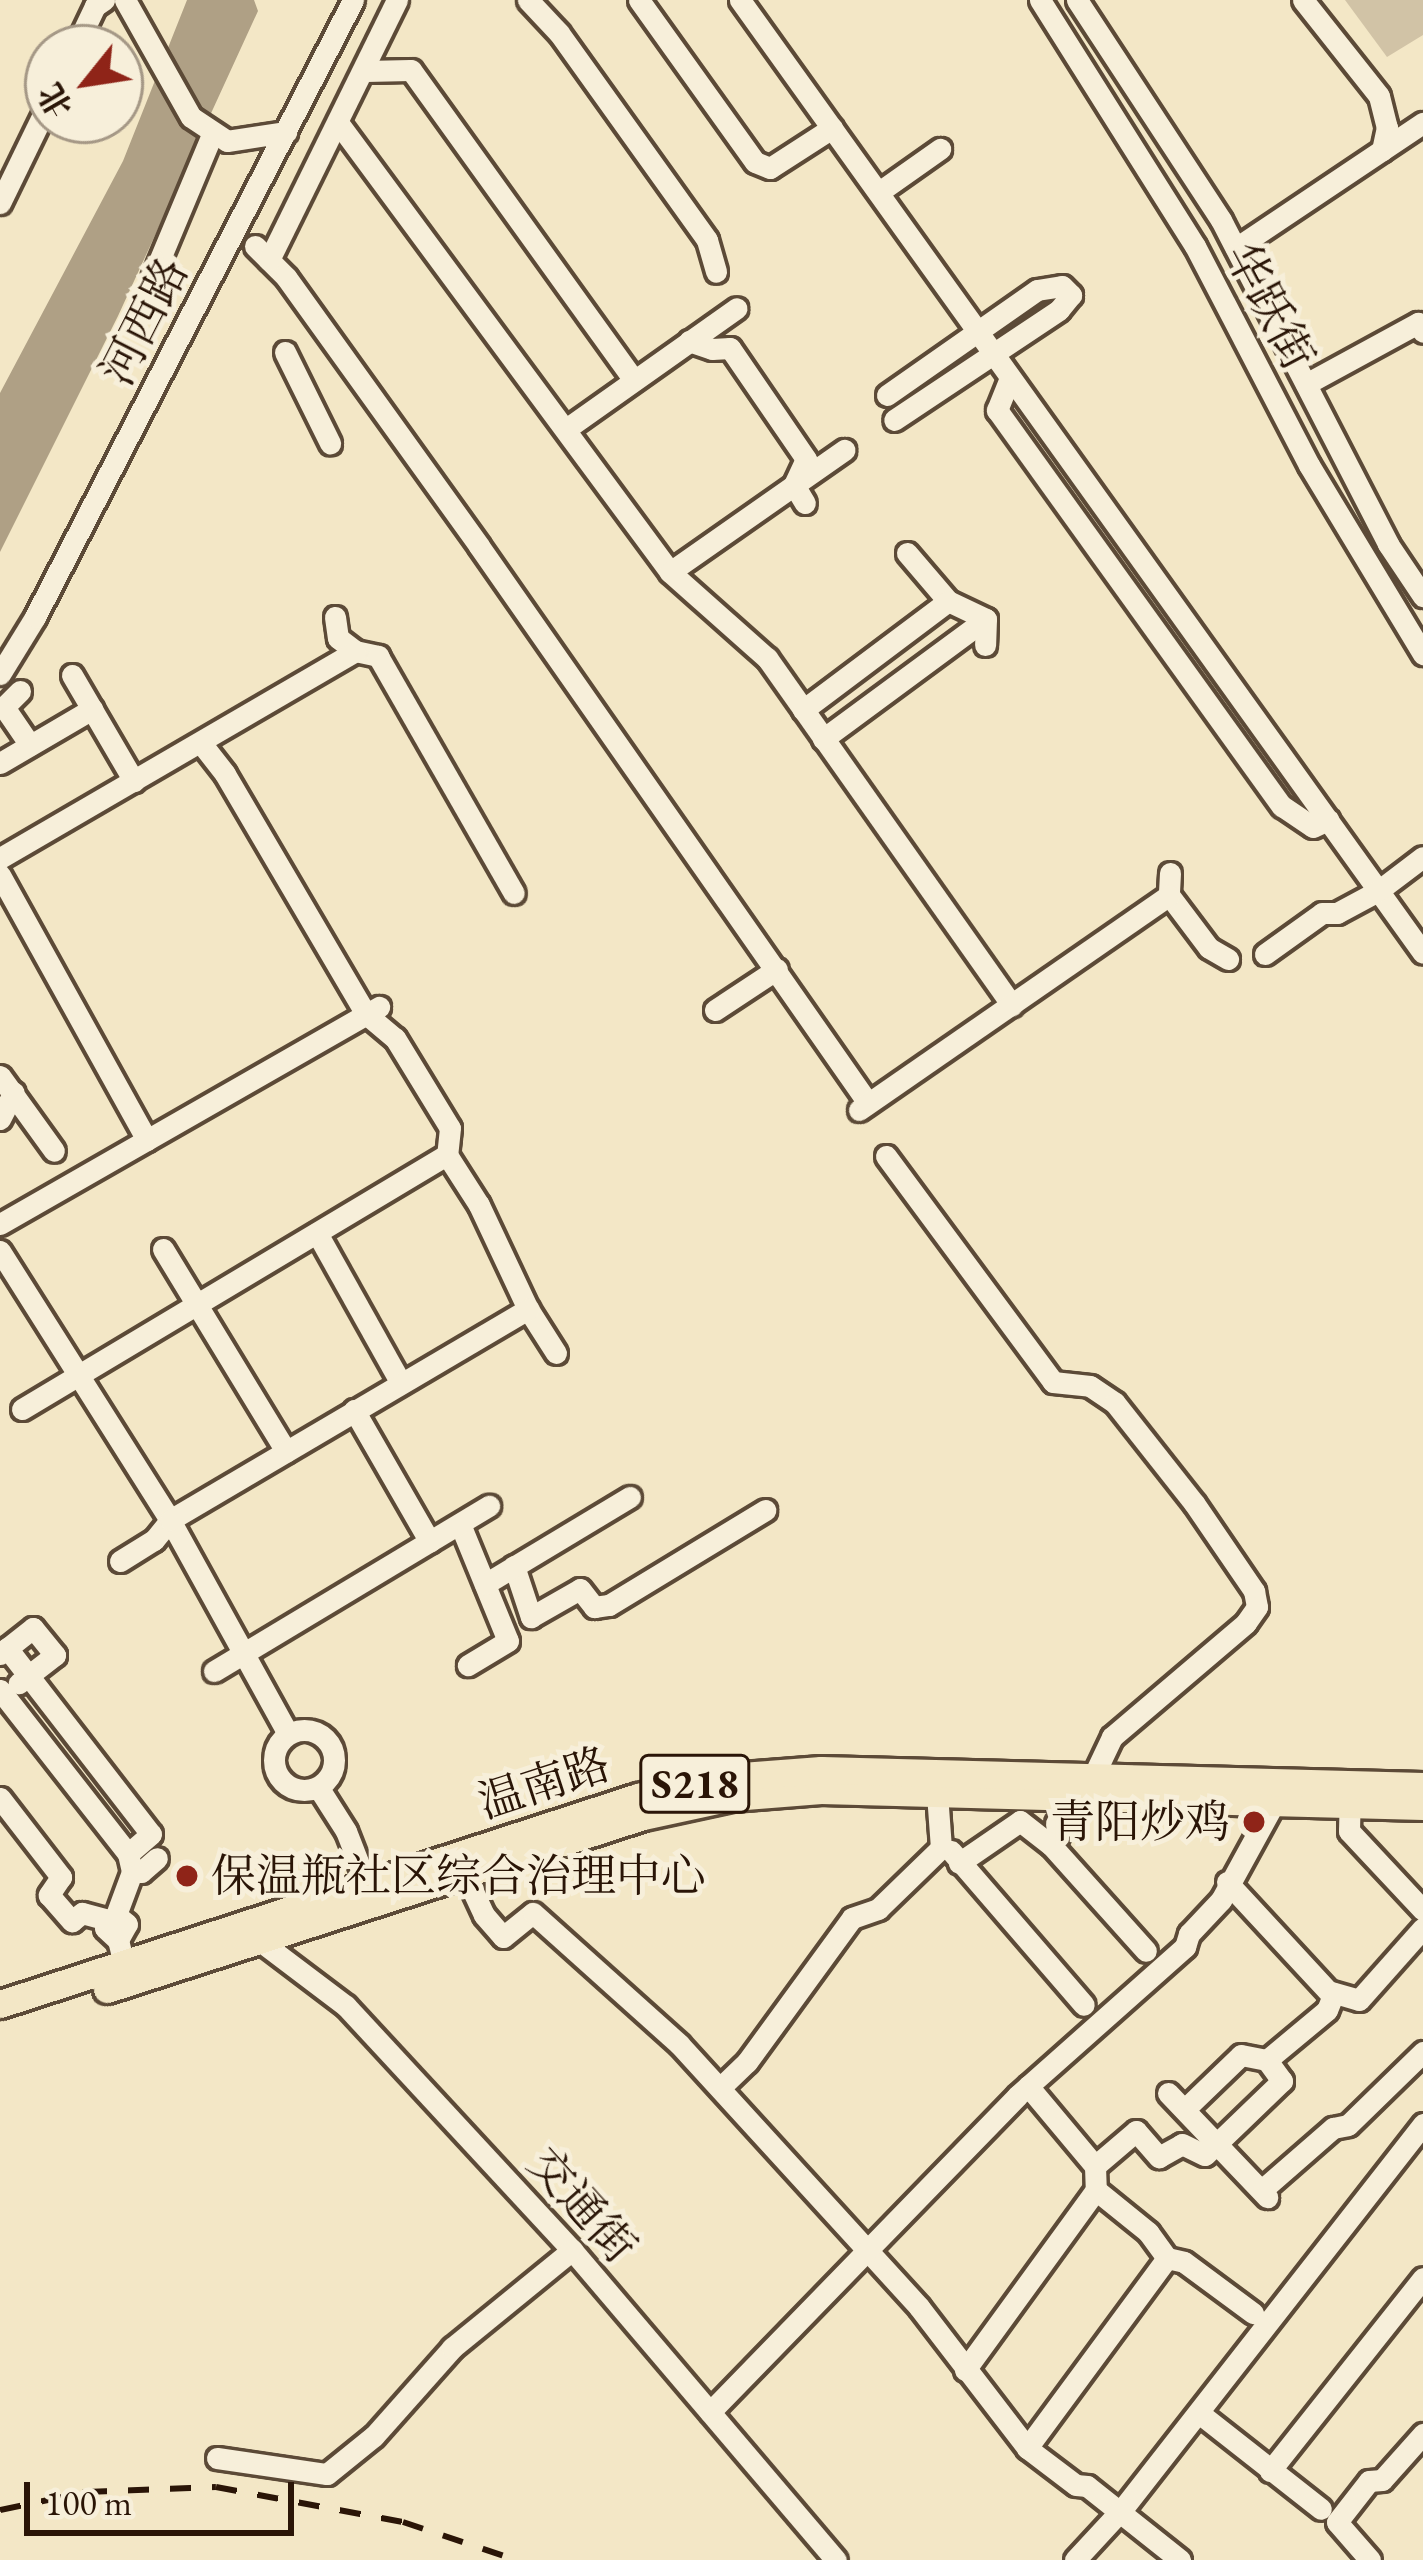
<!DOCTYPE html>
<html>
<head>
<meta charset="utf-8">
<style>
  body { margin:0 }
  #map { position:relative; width:1423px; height:2560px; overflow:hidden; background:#f3e7c6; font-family:"EB Garamond","Noto Serif SC",serif }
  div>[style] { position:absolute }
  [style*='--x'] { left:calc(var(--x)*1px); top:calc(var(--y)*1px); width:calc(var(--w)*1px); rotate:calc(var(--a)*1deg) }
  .green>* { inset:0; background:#d1c3a6 }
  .water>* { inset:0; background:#afa085 }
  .roads { filter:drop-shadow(3px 0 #5c4a37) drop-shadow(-3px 0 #5c4a37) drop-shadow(0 3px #5c4a37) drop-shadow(0 -3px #5c4a37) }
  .minor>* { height:21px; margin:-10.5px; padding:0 10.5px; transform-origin:10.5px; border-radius:10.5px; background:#f7efda }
  .minor>.ring { margin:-10.5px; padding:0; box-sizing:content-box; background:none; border:21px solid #f7efda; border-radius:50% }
  .major>* { height:27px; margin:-13.5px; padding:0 13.5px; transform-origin:13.5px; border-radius:13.5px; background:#f3e7c6 }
  .rail>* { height:6px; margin-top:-3px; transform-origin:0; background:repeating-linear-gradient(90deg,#2a1507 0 21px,transparent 0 42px) }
  .dots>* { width:33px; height:33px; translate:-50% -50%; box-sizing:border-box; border:6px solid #f7efda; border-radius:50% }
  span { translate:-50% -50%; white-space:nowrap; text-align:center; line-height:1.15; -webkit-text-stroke:10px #f7efda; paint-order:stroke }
  .shield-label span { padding:3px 9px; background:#f7efda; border:3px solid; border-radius:9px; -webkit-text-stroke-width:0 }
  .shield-label { font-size:42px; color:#2a1507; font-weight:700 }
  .street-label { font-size:45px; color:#2a1507 }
  .poi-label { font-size:45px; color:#2a1507 }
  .right { translate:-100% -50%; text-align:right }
  .left { translate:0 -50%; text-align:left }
  .north { position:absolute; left:24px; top:24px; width:120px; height:120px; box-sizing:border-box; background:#f7efda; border:3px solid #a59886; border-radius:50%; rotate:240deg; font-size:33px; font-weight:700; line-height:48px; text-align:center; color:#2a1507 }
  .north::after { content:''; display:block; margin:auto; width:42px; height:54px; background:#8f2418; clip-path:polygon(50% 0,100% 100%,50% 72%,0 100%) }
  .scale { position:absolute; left:24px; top:2482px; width:270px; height:54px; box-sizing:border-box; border:6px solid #2a1507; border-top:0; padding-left:15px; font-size:36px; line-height:42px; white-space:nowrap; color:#2a1507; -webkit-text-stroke:9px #f7efda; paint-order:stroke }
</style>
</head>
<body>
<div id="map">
  <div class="green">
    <i style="clip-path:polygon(1345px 0,1423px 0,1423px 35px,1387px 57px)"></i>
  </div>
  <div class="water">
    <i style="clip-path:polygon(187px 0,254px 0,258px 11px,118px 316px,0 552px,0 393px,123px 161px)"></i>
  </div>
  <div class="roads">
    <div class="minor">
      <i style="--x:125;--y:0;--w:134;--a:60.6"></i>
      <i style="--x:191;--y:117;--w:43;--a:33.7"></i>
      <i style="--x:227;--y:141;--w:60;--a:-8.7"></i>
      <i style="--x:528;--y:0;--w:45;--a:46.8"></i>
      <i style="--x:559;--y:33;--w:254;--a:54.4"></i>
      <i style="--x:707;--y:240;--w:33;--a:74"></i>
      <i style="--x:639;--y:0;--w:199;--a:54.4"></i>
      <i style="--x:755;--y:162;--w:16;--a:22"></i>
      <i style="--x:770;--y:168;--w:74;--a:-32.8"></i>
      <i style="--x:740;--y:0;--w:1172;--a:54.37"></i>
      <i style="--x:1040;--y:0;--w:291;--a:57.8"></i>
      <i style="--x:1195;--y:246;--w:247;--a:62.5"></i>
      <i style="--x:1309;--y:465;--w:221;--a:58.9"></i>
      <i style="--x:1077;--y:0;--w:263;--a:56.8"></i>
      <i style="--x:1221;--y:220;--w:365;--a:62.7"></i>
      <i style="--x:1388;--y:544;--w:63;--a:56.1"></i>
      <i style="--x:1303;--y:0;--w:122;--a:51.6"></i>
      <i style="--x:1379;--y:96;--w:32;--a:76"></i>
      <i style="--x:1387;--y:127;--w:24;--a:102"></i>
      <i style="--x:75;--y:48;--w:47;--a:-64.5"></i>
      <i style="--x:95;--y:6;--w:11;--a:-34"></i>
      <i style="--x:365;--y:71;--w:46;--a:-1.2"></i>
      <i style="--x:411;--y:70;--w:382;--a:54.3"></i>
      <i style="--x:339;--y:124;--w:557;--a:53.54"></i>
      <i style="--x:670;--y:572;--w:130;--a:41.6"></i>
      <i style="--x:767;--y:658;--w:425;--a:54.8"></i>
      <i style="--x:879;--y:192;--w:75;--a:-35.2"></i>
      <i style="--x:0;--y:203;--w:110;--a:-64.1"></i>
      <i style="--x:255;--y:246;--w:44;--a:45"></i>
      <i style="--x:286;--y:277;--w:331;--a:54.3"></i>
      <i style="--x:479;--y:546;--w:679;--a:55.07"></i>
      <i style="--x:1236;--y:248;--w:225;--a:-33.8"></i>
      <i style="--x:269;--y:260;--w:290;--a:-63.8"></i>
      <i style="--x:152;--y:278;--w:158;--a:-67.3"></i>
      <i style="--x:689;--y:341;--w:24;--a:19"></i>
      <i style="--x:712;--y:349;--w:18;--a:-3"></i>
      <i style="--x:730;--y:348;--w:135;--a:55.6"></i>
      <i style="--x:806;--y:459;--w:29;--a:115"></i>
      <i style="--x:794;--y:485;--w:21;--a:59"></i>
      <i style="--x:285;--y:352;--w:102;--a:63.7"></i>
      <i style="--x:1010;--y:378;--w:35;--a:112"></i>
      <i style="--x:997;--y:410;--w:488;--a:54.3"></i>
      <i style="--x:1282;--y:806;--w:37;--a:34"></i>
      <i style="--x:1313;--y:827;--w:17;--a:-25"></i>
      <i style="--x:1306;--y:384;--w:128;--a:-28.6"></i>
      <i style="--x:1418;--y:323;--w:10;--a:61"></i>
      <i style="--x:887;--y:395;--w:183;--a:-35"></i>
      <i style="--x:1037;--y:290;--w:25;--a:-9"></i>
      <i style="--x:1062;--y:286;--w:13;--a:45"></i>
      <i style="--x:1071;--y:295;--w:19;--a:129"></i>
      <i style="--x:1059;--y:310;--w:198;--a:146.3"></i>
      <i style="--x:566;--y:429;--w:209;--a:-35.3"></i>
      <i style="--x:907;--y:553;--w:63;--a:49.5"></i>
      <i style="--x:948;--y:601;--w:42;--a:25.3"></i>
      <i style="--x:986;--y:619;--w:26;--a:92"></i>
      <i style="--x:670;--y:572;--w:213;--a:-35"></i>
      <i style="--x:335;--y:617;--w:21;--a:82"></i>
      <i style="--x:338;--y:638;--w:21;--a:37"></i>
      <i style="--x:355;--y:651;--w:24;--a:12"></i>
      <i style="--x:378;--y:656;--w:273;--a:60.2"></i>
      <i style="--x:0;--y:674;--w:67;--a:-58.4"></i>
      <i style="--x:35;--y:617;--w:694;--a:-62.73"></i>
      <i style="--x:72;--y:675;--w:123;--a:59.7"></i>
      <i style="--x:20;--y:691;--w:23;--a:135"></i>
      <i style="--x:4;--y:707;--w:46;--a:55.6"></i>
      <i style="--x:803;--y:710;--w:181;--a:-36.9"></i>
      <i style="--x:823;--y:739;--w:202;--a:-36.4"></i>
      <i style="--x:201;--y:743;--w:39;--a:52"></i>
      <i style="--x:225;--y:774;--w:278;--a:59.6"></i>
      <i style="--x:366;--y:1014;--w:38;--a:40"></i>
      <i style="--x:395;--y:1038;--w:105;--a:58.6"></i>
      <i style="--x:450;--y:1128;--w:27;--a:96"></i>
      <i style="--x:447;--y:1155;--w:59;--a:57.4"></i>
      <i style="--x:479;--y:1205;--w:115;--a:64.8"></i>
      <i style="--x:528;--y:1309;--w:52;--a:57.5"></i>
      <i style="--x:0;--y:763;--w:107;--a:-30.4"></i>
      <i style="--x:0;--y:858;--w:411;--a:-30.2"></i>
      <i style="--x:1170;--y:873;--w:22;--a:93"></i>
      <i style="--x:1169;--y:895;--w:66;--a:53"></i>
      <i style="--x:1209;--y:948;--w:22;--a:30"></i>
      <i style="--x:0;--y:875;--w:303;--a:61"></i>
      <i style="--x:1265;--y:954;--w:70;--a:-35.7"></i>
      <i style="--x:1322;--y:913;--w:15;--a:0"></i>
      <i style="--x:1337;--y:913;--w:47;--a:-28.2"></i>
      <i style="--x:1378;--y:891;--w:56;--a:-37.1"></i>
      <i style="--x:715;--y:1010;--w:74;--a:-33.5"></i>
      <i style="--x:0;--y:1076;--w:92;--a:54.2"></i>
      <i style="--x:859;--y:1110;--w:377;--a:-34.7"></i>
      <i style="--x:0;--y:1119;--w:30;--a:-63"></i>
      <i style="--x:886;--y:1156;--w:281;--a:53.5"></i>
      <i style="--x:1053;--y:1382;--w:37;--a:6"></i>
      <i style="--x:1090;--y:1386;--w:30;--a:34"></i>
      <i style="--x:1115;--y:1403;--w:127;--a:51.7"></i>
      <i style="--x:1194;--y:1503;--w:107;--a:55.7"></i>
      <i style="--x:1254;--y:1591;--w:16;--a:79"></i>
      <i style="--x:1257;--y:1607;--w:19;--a:125"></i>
      <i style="--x:1246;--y:1623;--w:176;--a:139.6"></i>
      <i style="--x:1112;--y:1737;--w:44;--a:115.4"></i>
      <i style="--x:0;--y:1224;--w:437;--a:-29.8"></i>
      <i style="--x:317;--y:1233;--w:172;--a:60.8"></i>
      <i style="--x:163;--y:1249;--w:237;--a:58.7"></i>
      <i style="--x:0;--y:1251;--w:318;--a:57.7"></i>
      <i style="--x:170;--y:1520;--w:244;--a:61.1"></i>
      <i style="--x:22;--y:1409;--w:495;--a:-30.9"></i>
      <i style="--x:354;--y:1410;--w:152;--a:60.1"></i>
      <i style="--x:460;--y:1524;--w:126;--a:67.7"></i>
      <i style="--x:508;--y:1641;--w:47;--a:149"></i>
      <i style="--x:120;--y:1561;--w:40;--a:-32"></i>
      <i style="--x:154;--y:1540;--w:26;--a:-51"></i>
      <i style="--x:170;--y:1520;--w:416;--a:-30.5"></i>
      <i style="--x:514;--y:1566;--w:54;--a:71.6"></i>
      <i style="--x:531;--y:1617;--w:56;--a:-29.7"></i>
      <i style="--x:580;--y:1589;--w:23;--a:52"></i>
      <i style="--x:594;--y:1607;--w:15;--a:-8"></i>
      <i style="--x:609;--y:1605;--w:183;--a:-31.3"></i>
      <i style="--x:485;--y:1584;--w:169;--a:-31"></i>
      <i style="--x:7;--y:1648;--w:235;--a:52.3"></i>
      <i style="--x:151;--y:1834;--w:30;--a:139"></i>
      <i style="--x:0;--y:1654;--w:42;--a:-38.2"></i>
      <i style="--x:33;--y:1628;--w:35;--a:51"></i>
      <i style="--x:55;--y:1655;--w:46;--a:142.1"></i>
      <i style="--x:214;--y:1671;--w:321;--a:-31"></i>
      <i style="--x:0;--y:1690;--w:208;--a:52"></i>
      <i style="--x:128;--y:1854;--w:18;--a:77"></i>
      <i style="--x:132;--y:1872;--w:46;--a:110.4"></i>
      <i class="ring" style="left:274px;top:1730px;width:39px;height:39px"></i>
      <i style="--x:318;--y:1787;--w:52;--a:57.5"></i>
      <i style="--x:346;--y:1831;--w:58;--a:68.7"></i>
      <i style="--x:1350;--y:1790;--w:41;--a:91.4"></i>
      <i style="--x:1349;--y:1831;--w:108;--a:46.9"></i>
      <i style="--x:0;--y:1798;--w:100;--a:52.3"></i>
      <i style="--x:61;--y:1877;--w:22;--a:124"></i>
      <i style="--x:49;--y:1895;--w:35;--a:49"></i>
      <i style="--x:72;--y:1921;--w:13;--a:-39"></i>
      <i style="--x:82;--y:1913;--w:27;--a:15"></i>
      <i style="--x:1051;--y:1845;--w:11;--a:-52"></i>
      <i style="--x:1058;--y:1836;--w:13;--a:-99"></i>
      <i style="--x:951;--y:1851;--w:203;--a:49.2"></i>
      <i style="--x:959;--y:1863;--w:74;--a:-34.5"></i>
      <i style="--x:1020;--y:1821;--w:39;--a:38"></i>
      <i style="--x:1051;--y:1845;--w:142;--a:48.1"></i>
      <i style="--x:132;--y:1872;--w:9;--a:0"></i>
      <i style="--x:141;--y:1872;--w:21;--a:-41"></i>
      <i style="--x:465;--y:1874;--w:45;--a:65.1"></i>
      <i style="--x:484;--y:1915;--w:29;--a:49"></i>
      <i style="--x:503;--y:1937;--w:38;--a:-39"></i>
      <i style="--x:533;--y:1913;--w:196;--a:41.9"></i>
      <i style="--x:679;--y:2044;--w:356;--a:47.6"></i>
      <i style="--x:919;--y:2307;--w:178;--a:52.5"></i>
      <i style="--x:1027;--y:2448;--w:61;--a:37.1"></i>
      <i style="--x:1076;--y:2485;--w:11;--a:5"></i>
      <i style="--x:1087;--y:2486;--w:119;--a:38.5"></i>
      <i style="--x:1227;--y:1882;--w:149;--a:47.2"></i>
      <i style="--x:1328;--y:1991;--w:32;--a:16"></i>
      <i style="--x:1359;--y:2000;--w:96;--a:-48.4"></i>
      <i style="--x:257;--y:1932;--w:9;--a:72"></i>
      <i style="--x:260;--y:1941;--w:108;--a:37.1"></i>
      <i style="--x:346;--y:2006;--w:333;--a:47.2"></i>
      <i style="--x:572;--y:2250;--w:407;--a:49.6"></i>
      <i style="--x:118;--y:1940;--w:18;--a:-61"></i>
      <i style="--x:127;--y:1924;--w:14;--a:-141"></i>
      <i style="--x:116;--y:1915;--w:17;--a:130"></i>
      <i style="--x:105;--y:1928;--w:18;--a:43"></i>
      <i style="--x:118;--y:1940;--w:25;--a:76"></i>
      <i style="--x:722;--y:2086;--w:35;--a:-44"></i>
      <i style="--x:747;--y:2062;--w:178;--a:-53.9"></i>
      <i style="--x:852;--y:1918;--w:28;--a:-19"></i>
      <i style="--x:878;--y:1909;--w:88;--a:-44.1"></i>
      <i style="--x:941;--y:1848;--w:55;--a:-94.2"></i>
      <i style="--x:1028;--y:2086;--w:104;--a:50.1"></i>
      <i style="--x:1095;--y:2166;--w:24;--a:88"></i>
      <i style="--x:1096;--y:2190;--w:67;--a:38.9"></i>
      <i style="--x:1148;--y:2232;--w:32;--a:54"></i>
      <i style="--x:1167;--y:2258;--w:17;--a:13"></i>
      <i style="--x:1184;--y:2262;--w:86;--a:36.5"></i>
      <i style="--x:1168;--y:2093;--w:144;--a:46.4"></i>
      <i style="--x:1186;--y:2108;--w:76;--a:-43.9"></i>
      <i style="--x:1241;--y:2055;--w:26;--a:11"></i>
      <i style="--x:1267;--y:2060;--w:78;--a:-39.8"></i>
      <i style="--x:1327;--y:2010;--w:18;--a:-68"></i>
      <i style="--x:1095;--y:2166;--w:54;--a:-40.5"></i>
      <i style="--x:1136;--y:2131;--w:35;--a:49"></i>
      <i style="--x:1159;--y:2157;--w:26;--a:-29"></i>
      <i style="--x:1182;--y:2144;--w:25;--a:26"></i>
      <i style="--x:1205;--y:2155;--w:107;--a:-43.9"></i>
      <i style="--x:1282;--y:2081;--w:26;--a:-126"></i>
      <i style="--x:1263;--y:2189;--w:93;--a:-41.1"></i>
      <i style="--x:1333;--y:2128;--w:15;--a:-11"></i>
      <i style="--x:1348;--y:2125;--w:105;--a:-44.2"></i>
      <i style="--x:965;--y:2370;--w:223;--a:-54"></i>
      <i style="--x:710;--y:2412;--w:441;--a:-45.8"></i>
      <i style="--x:1017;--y:2096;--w:225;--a:-41.6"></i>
      <i style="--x:1185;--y:1947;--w:14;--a:-73"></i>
      <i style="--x:1189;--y:1934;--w:47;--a:-46.7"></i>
      <i style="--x:1221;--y:1900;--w:111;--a:-61.3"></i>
      <i style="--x:1199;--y:2413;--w:155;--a:38.2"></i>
      <i style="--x:1027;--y:2448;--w:236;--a:-53.6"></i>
      <i style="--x:217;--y:2458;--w:111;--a:8.3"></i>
      <i style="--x:327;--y:2474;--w:60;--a:-39"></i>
      <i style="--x:374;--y:2436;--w:118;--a:-48.4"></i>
      <i style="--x:452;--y:2348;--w:155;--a:-39.2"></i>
      <i style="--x:1270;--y:2471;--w:246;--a:-51.6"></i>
      <i style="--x:1075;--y:2560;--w:72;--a:-47.2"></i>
      <i style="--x:1124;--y:2507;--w:486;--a:-52"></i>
      <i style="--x:1370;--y:2560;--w:50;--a:-131"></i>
      <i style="--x:1337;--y:2522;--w:52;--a:-52"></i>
      <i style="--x:1369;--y:2481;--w:13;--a:-4"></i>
      <i style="--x:1382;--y:2480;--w:62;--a:-48.3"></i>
    </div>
    <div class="major">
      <i style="--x:107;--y:1989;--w:563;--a:-17.89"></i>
      <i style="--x:643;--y:1816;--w:91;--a:-12.1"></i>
      <i style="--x:732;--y:1797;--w:89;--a:-4.5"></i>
      <i style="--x:821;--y:1790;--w:602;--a:1.52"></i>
      <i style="--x:0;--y:2004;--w:671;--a:-17.98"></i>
      <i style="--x:638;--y:1797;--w:93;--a:-12.4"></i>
      <i style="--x:729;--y:1777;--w:92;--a:-4.4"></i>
      <i style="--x:821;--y:1770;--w:602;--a:1.52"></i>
    </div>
  </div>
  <div class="rail">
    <i style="--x:0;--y:2510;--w:88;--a:-11.8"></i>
    <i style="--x:86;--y:2492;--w:130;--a:-2.2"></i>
    <i style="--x:216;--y:2487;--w:190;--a:10.6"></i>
    <i style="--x:403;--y:2522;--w:119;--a:18.6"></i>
  </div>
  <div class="dots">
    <i style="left:1254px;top:1822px;background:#8f2418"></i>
    <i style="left:187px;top:1876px;background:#8f2418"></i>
  </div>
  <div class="shield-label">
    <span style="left:695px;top:1784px">S218</span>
  </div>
  <div class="street-label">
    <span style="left:1270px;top:306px;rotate:62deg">华跃街</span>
    <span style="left:144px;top:321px;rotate:-63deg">河西路</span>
    <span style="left:544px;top:1783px;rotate:-18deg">温南路</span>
    <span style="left:582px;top:2205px;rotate:48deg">交通街</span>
  </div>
  <div class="poi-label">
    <span class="right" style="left:1230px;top:1822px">青阳炒鸡</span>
    <span class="left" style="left:211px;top:1876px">保温瓶社区综合治理中心</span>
  </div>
  <div class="north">北</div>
  <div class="scale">100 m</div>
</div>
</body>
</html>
